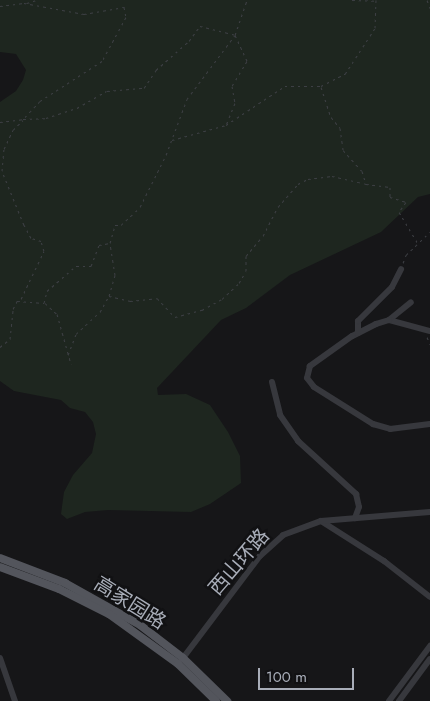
<!DOCTYPE html>
<html>
<head>
<meta charset="utf-8">
<style>
  body { margin:0 }
  #map { position:relative; width:430px; height:701px; overflow:hidden; background:#161618; font-family:Jost,"Noto Sans SC",sans-serif }
  div>[style] { position:absolute }
  [style*='--x'] { left:calc(var(--x)*1px); top:calc(var(--y)*1px); width:calc(var(--w)*1px); rotate:calc(var(--a)*1deg) }
  .green>* { inset:0; background:#1e261f }
  .path>* { height:1px; margin-top:-0.5px; transform-origin:0; background:repeating-linear-gradient(90deg,#3d3f44 0 2.5px,transparent 0 6.5px) }
  .minor>* { height:6px; margin:-3px; padding:0 3px; transform-origin:3px; border-radius:3px; background:#37383d }
  .major>* { height:8px; margin:-4px; padding:0 4px; transform-origin:4px; border-radius:4px; background:#53555c }
  span { translate:-50% -50%; white-space:nowrap; text-align:center; line-height:1.15; -webkit-text-stroke:5px #111113; paint-order:stroke }
  .street-label { font-size:20px; color:#a8adb8 }
  .scale { position:absolute; left:258px; top:668px; width:96px; height:22px; box-sizing:border-box; border:2px solid #a8adb8; border-top:0; padding-left:6px; font-size:15px; line-height:18px; white-space:nowrap; color:#a8adb8; -webkit-text-stroke:4px #111113; paint-order:stroke }
</style>
</head>
<body>
<div id="map">
  <div class="green">
    <i style="clip-path:polygon(0 0,430px 0,430px 194px,418px 197px,381px 232px,290px 275px,246px 308px,221px 320px,157px 388px,158px 395px,186px 394px,210px 405px,228px 432px,240px 456px,241px 483px,210px 504px,191px 512px,108px 510px,85px 512px,67px 519px,61px 514px,64px 492px,73px 475px,92px 453px,96px 434px,93px 422px,85px 412px,70px 408px,61px 400px,14px 391px,0 381px,0 102px,16px 91px,23px 80px,26px 70px,16px 54px,0 52px)"></i>
  </div>
  <div class="path">
    <i style="--x:352;--y:0;--w:24;--a:2"></i>
    <i style="--x:427;--y:0;--w:9;--a:69"></i>
    <i style="--x:27;--y:3;--w:9;--a:-18"></i>
    <i style="--x:0;--y:6;--w:24;--a:-7"></i>
    <i style="--x:24;--y:3;--w:61;--a:10.4"></i>
    <i style="--x:84;--y:14;--w:41;--a:-9.9"></i>
    <i style="--x:124;--y:7;--w:10;--a:79"></i>
    <i style="--x:126;--y:17;--w:50;--a:118.6"></i>
    <i style="--x:102;--y:61;--w:74;--a:147.2"></i>
    <i style="--x:40;--y:101;--w:25;--a:133"></i>
    <i style="--x:23;--y:119;--w:23;--a:-2"></i>
    <i style="--x:46;--y:118;--w:33;--a:-18"></i>
    <i style="--x:77;--y:108;--w:34;--a:-30"></i>
    <i style="--x:107;--y:91;--w:37;--a:-5"></i>
    <i style="--x:144;--y:88;--w:22;--a:-56"></i>
    <i style="--x:156;--y:70;--w:44;--a:-41.3"></i>
    <i style="--x:189;--y:41;--w:19;--a:-54"></i>
    <i style="--x:200;--y:26;--w:36;--a:14"></i>
    <i style="--x:235;--y:35;--w:37;--a:-71"></i>
    <i style="--x:321;--y:87;--w:32;--a:72"></i>
    <i style="--x:331;--y:117;--w:14;--a:51"></i>
    <i style="--x:340;--y:128;--w:22;--a:82"></i>
    <i style="--x:343;--y:150;--w:28;--a:48"></i>
    <i style="--x:362;--y:171;--w:14;--a:73"></i>
    <i style="--x:366;--y:184;--w:24;--a:7"></i>
    <i style="--x:390;--y:187;--w:10;--a:90"></i>
    <i style="--x:390;--y:197;--w:17;--a:17"></i>
    <i style="--x:406;--y:202;--w:12;--a:125"></i>
    <i style="--x:399;--y:212;--w:37;--a:59"></i>
    <i style="--x:0;--y:122;--w:23;--a:-7"></i>
    <i style="--x:172;--y:140;--w:56;--a:-15.5"></i>
    <i style="--x:226;--y:125;--w:71;--a:-33.5"></i>
    <i style="--x:285;--y:86;--w:36;--a:0"></i>
    <i style="--x:321;--y:86;--w:27;--a:-27"></i>
    <i style="--x:345;--y:74;--w:55;--a:-56.9"></i>
    <i style="--x:375;--y:28;--w:28;--a:-88"></i>
    <i style="--x:403;--y:263;--w:9;--a:-69"></i>
    <i style="--x:406;--y:255;--w:33;--a:-44"></i>
    <i style="--x:109;--y:296;--w:22;--a:13"></i>
    <i style="--x:130;--y:301;--w:27;--a:-6"></i>
    <i style="--x:157;--y:298;--w:26;--a:47"></i>
    <i style="--x:175;--y:317;--w:28;--a:-15"></i>
    <i style="--x:202;--y:310;--w:23;--a:-29"></i>
    <i style="--x:222;--y:299;--w:23;--a:-43"></i>
    <i style="--x:239;--y:283;--w:14;--a:-60"></i>
    <i style="--x:246;--y:271;--w:15;--a:-90"></i>
    <i style="--x:246;--y:256;--w:26;--a:-50"></i>
    <i style="--x:263;--y:236;--w:33;--a:-63"></i>
    <i style="--x:278;--y:207;--w:30;--a:-49"></i>
    <i style="--x:298;--y:184;--w:11;--a:-27"></i>
    <i style="--x:308;--y:179;--w:24;--a:-7"></i>
    <i style="--x:332;--y:176;--w:35;--a:13"></i>
    <i style="--x:21;--y:299;--w:53;--a:-64.4"></i>
    <i style="--x:44;--y:251;--w:10;--a:-107"></i>
    <i style="--x:41;--y:241;--w:10;--a:-163"></i>
    <i style="--x:31;--y:238;--w:15;--a:-118"></i>
    <i style="--x:24;--y:225;--w:58;--a:-112.2"></i>
    <i style="--x:2;--y:171;--w:22;--a:-85"></i>
    <i style="--x:4;--y:149;--w:21;--a:-65"></i>
    <i style="--x:13;--y:130;--w:14;--a:-45"></i>
    <i style="--x:45;--y:303;--w:16;--a:43"></i>
    <i style="--x:57;--y:314;--w:52;--a:74.4"></i>
    <i style="--x:427;--y:337;--w:8;--a:67"></i>
    <i style="--x:0;--y:347;--w:13;--a:-39"></i>
    <i style="--x:10;--y:339;--w:30;--a:-84"></i>
    <i style="--x:13;--y:309;--w:9;--a:-63"></i>
    <i style="--x:17;--y:301;--w:27;--a:4"></i>
    <i style="--x:44;--y:303;--w:12;--a:-76"></i>
    <i style="--x:47;--y:291;--w:38;--a:-41"></i>
    <i style="--x:76;--y:266;--w:15;--a:0"></i>
    <i style="--x:91;--y:266;--w:22;--a:-69"></i>
    <i style="--x:99;--y:245;--w:11;--a:-10"></i>
    <i style="--x:110;--y:243;--w:19;--a:-74"></i>
    <i style="--x:115;--y:225;--w:6;--a:0"></i>
    <i style="--x:121;--y:225;--w:26;--a:-43"></i>
    <i style="--x:140;--y:207;--w:58;--a:-63.4"></i>
    <i style="--x:166;--y:155;--w:60;--a:-69.4"></i>
    <i style="--x:187;--y:99;--w:80;--a:-53.1"></i>
    <i style="--x:235;--y:35;--w:29;--a:65"></i>
    <i style="--x:247;--y:61;--w:29;--a:121"></i>
    <i style="--x:232;--y:86;--w:17;--a:80"></i>
    <i style="--x:235;--y:103;--w:24;--a:112"></i>
    <i style="--x:68;--y:355;--w:22;--a:-69"></i>
    <i style="--x:76;--y:334;--w:33;--a:-43"></i>
    <i style="--x:100;--y:312;--w:18;--a:-61"></i>
    <i style="--x:109;--y:296;--w:22;--a:-74"></i>
    <i style="--x:115;--y:275;--w:31;--a:-99"></i>
  </div>
  <div class="minor">
    <i style="--x:389;--y:320;--w:28;--a:-39"></i>
    <i style="--x:430;--y:331;--w:42;--a:-165"></i>
    <i style="--x:389;--y:320;--w:14;--a:163"></i>
    <i style="--x:376;--y:324;--w:27;--a:153"></i>
    <i style="--x:352;--y:336;--w:52;--a:144.5"></i>
    <i style="--x:310;--y:366;--w:12;--a:104"></i>
    <i style="--x:307;--y:378;--w:11;--a:52"></i>
    <i style="--x:314;--y:387;--w:70;--a:32.1"></i>
    <i style="--x:373;--y:424;--w:18;--a:16"></i>
    <i style="--x:390;--y:429;--w:40;--a:-7.1"></i>
    <i style="--x:358;--y:333;--w:12;--a:-90"></i>
    <i style="--x:358;--y:321;--w:48;--a:-45"></i>
    <i style="--x:392;--y:287;--w:20;--a:-63"></i>
    <i style="--x:272;--y:382;--w:34;--a:76"></i>
    <i style="--x:280;--y:415;--w:32;--a:55"></i>
    <i style="--x:298;--y:441;--w:79;--a:42.4"></i>
    <i style="--x:356;--y:494;--w:13;--a:77"></i>
    <i style="--x:359;--y:507;--w:12;--a:110"></i>
    <i style="--x:321;--y:521;--w:75;--a:32.4"></i>
    <i style="--x:384;--y:561;--w:58;--a:38"></i>
    <i style="--x:0;--y:658;--w:46;--a:70.8"></i>
    <i style="--x:183;--y:658;--w:128;--a:-53"></i>
    <i style="--x:260;--y:556;--w:31;--a:-42"></i>
    <i style="--x:283;--y:535;--w:40;--a:-20.2"></i>
    <i style="--x:321;--y:521;--w:109;--a:-4.7"></i>
    <i style="--x:389;--y:701;--w:69;--a:-53.3"></i>
    <i style="--x:399;--y:701;--w:52;--a:-53.6"></i>
  </div>
  <div class="major">
    <i style="--x:0;--y:558;--w:70;--a:21"></i>
    <i style="--x:65;--y:583;--w:86;--a:29.2"></i>
    <i style="--x:140;--y:625;--w:54;--a:37.5"></i>
    <i style="--x:183;--y:658;--w:62;--a:44.3"></i>
    <i style="--x:0;--y:567;--w:63;--a:20.4"></i>
    <i style="--x:59;--y:589;--w:56;--a:26.6"></i>
    <i style="--x:109;--y:614;--w:85;--a:35.9"></i>
    <i style="--x:178;--y:664;--w:53;--a:44.2"></i>
  </div>
  <div class="street-label">
    <span style="left:239px;top:562px;rotate:-49deg">西山环路</span>
    <span style="left:130px;top:603px;rotate:32deg">高家园路</span>
  </div>
  <div class="scale">100 m</div>
</div>
</body>
</html>
